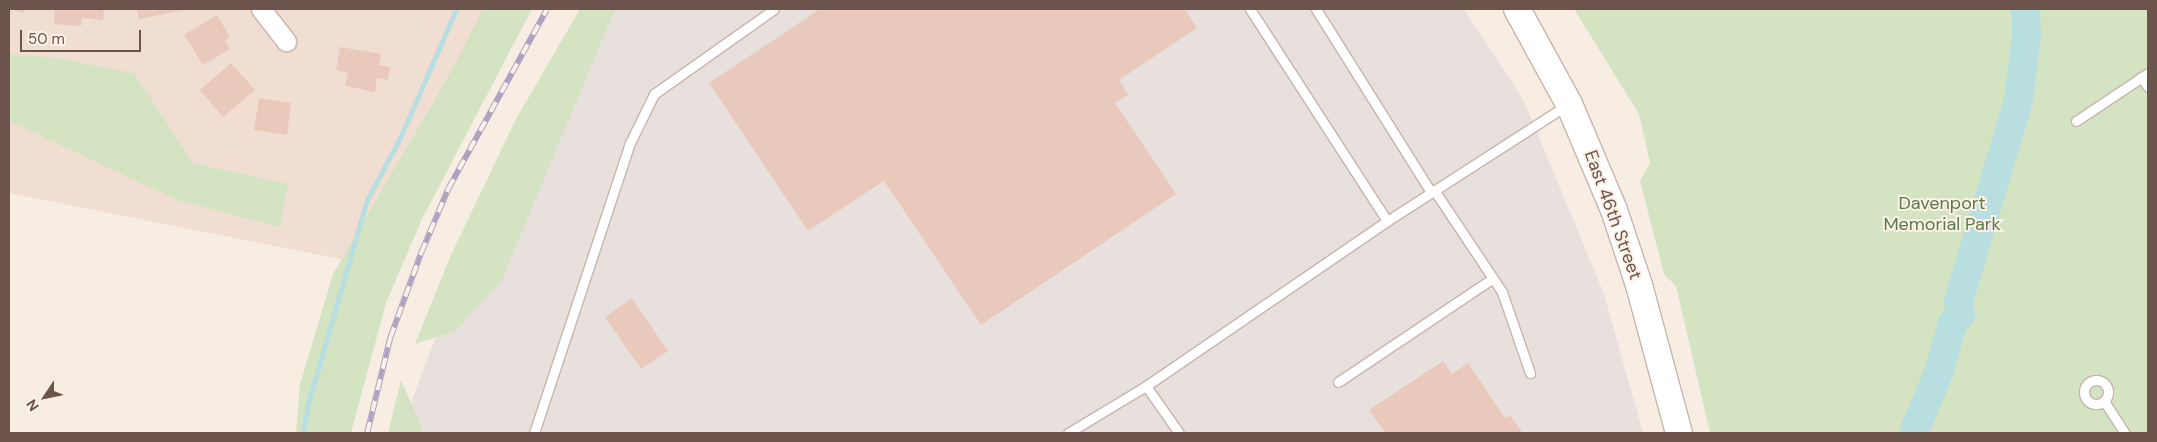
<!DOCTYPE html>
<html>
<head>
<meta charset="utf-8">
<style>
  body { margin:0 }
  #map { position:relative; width:2157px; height:442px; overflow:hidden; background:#f8ede2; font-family:"DM Sans",sans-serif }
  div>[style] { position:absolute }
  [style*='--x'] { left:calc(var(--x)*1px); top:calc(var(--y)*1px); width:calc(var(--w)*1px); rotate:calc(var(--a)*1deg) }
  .residential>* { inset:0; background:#efded1 }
  .industrial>* { inset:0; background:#e8e0dc }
  .green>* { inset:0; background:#d4e4c3 }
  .stream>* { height:5px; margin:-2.5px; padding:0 2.5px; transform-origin:2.5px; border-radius:2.5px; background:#b9dedf }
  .river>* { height:29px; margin:-14.5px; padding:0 14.5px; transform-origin:14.5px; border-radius:14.5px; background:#b9dedf }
  .building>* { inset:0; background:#eac9bd }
  .roads { filter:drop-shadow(1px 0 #c7b4ab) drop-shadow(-1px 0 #c7b4ab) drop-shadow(0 1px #c7b4ab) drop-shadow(0 -1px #c7b4ab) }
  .lane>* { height:9px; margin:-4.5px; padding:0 4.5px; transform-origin:4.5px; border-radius:4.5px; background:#fff }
  .lane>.ring { margin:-4.5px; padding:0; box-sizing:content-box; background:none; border:9px solid #fff; border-radius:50% }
  .street>* { height:19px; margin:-9.5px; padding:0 9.5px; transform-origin:9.5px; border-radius:9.5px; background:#fff }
  .secondary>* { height:26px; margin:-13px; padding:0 13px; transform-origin:13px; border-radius:13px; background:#fff }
  .rail>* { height:5.5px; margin-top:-2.75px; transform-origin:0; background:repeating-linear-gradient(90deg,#fcf1e7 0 11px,#aea3bf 0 22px); box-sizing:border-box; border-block:1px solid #aea3bf }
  span { translate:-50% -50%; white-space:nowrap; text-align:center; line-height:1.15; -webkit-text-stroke:4px #fcf1e7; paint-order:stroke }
  .park-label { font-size:18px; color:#5c7749 }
  .street-label { font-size:18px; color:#6c534c }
  .frame { position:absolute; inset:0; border:10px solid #6c534c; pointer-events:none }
  .north { position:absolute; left:20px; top:372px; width:50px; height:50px; -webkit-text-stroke:4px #fcf1e7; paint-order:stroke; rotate:236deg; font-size:14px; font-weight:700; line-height:20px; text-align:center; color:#6c534c }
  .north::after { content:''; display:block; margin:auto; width:18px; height:22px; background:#6c534c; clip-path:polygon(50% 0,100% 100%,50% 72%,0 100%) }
  .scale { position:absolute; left:20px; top:30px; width:121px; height:22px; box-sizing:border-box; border:2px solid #6c534c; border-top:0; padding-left:6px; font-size:15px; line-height:18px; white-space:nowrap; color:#6c534c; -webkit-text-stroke:4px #fcf1e7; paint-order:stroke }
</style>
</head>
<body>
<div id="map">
  <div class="residential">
    <i style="clip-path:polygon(9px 9px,512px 9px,365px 264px,9px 193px)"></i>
  </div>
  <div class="industrial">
    <i style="clip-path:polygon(592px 9px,1464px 9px,1524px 101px,1604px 294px,1643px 433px,408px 433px,413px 397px,491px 192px)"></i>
  </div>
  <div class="green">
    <i style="clip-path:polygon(483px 9px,532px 9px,422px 219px,386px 303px,351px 433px,296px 433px,300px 384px,333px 274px,452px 70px)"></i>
    <i style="clip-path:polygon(580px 9px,615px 9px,501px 282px,455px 331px,415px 344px,450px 257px,516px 119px)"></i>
    <i style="clip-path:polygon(1574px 9px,2148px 9px,2148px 433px,1710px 433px,1676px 286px,1664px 274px,1640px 181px,1650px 163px,1639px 114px)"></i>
    <i style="clip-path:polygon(9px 54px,56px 58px,134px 73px,193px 163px,288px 184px,280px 227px,177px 200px,9px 121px)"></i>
    <i style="clip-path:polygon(401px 380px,424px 433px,388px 433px)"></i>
  </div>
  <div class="stream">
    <i style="--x:303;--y:433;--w:29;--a:-80"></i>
    <i style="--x:308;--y:404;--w:212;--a:-73.9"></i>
    <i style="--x:367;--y:200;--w:70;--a:-62"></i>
    <i style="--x:400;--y:138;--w:141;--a:-66.5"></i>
  </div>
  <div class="river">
    <i style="--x:1913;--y:433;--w:66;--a:-67.7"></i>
    <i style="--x:1938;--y:372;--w:51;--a:-74.1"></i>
    <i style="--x:1952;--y:323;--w:12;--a:-48"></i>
    <i style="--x:1960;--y:314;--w:13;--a:-99"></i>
    <i style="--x:1958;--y:301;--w:210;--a:-73.4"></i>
    <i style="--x:2018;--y:100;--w:65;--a:-83"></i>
    <i style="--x:2026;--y:35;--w:26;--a:-92"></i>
  </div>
  <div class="building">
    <i style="clip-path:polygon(9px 9px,25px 9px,24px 13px)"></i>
    <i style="clip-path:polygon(55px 9px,104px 9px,103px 20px,82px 18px,81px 26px,54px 24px)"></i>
    <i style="clip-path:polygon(137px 9px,184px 9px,184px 10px,139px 19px)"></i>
    <i style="clip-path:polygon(820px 9px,1185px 9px,1197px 28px,1119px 80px,1128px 95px,1115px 103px,1176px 194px,981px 325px,884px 181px,808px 231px,709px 83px)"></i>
    <i style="clip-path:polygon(217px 15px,230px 37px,225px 40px,230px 49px,203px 65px,184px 35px)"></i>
    <i style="clip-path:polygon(340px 47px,381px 54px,379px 65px,390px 67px,388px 80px,377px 78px,375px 92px,345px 86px,348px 73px,336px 70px)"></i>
    <i style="clip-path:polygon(231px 63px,255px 90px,223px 117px,200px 90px)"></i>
    <i style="clip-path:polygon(259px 98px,291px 103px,287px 135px,254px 130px)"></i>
    <i style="clip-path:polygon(632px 298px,668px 351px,641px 369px,605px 317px)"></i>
    <i style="clip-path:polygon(1443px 361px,1452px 374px,1468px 363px,1505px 418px,1510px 415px,1522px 432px,1385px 433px,1369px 410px)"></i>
  </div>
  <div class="roads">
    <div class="lane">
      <i style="--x:1250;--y:9;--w:252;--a:57.1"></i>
      <i style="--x:1316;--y:9;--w:216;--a:57.9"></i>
      <i style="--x:2141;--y:77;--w:12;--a:55"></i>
      <i style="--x:2076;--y:121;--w:87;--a:-33.7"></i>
      <i style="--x:1434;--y:190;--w:123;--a:56.3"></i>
      <i style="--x:1502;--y:292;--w:86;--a:70.9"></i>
      <i class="ring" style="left:2084px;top:380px;width:15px;height:15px"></i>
      <i style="--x:1338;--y:382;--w:185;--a:-33.8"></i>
      <i style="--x:1146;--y:386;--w:57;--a:54.9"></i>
      <i style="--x:2104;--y:401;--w:38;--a:57"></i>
      <i style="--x:534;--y:433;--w:305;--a:-71.7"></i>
      <i style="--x:630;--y:143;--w:55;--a:-63.9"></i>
      <i style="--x:654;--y:94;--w:147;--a:-35.3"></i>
      <i style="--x:1068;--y:433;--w:91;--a:-31.1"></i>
      <i style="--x:1146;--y:386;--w:292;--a:-34.4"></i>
      <i style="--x:1387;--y:221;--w:214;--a:-32.8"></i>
    </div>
    <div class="street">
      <i style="--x:261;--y:9;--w:41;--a:52"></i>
    </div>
    <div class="secondary">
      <i style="--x:1517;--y:9;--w:108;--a:61.3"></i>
      <i style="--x:1569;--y:104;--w:115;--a:67"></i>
      <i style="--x:1614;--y:210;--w:79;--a:71.6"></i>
      <i style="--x:1639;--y:285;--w:153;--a:74.9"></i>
    </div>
  </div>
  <div class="rail">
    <i style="--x:367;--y:433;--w:98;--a:-76.4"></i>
    <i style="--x:390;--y:338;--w:90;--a:-70"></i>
    <i style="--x:421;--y:253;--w:69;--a:-67.1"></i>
    <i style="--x:448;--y:189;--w:205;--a:-61.2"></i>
  </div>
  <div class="park-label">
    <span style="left:1942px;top:214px">Davenport<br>Memorial Park</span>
  </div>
  <div class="street-label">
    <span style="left:1613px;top:215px;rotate:70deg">East 46th Street</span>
  </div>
  <div class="frame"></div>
  <div class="north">N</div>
  <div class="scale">50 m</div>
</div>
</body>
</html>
